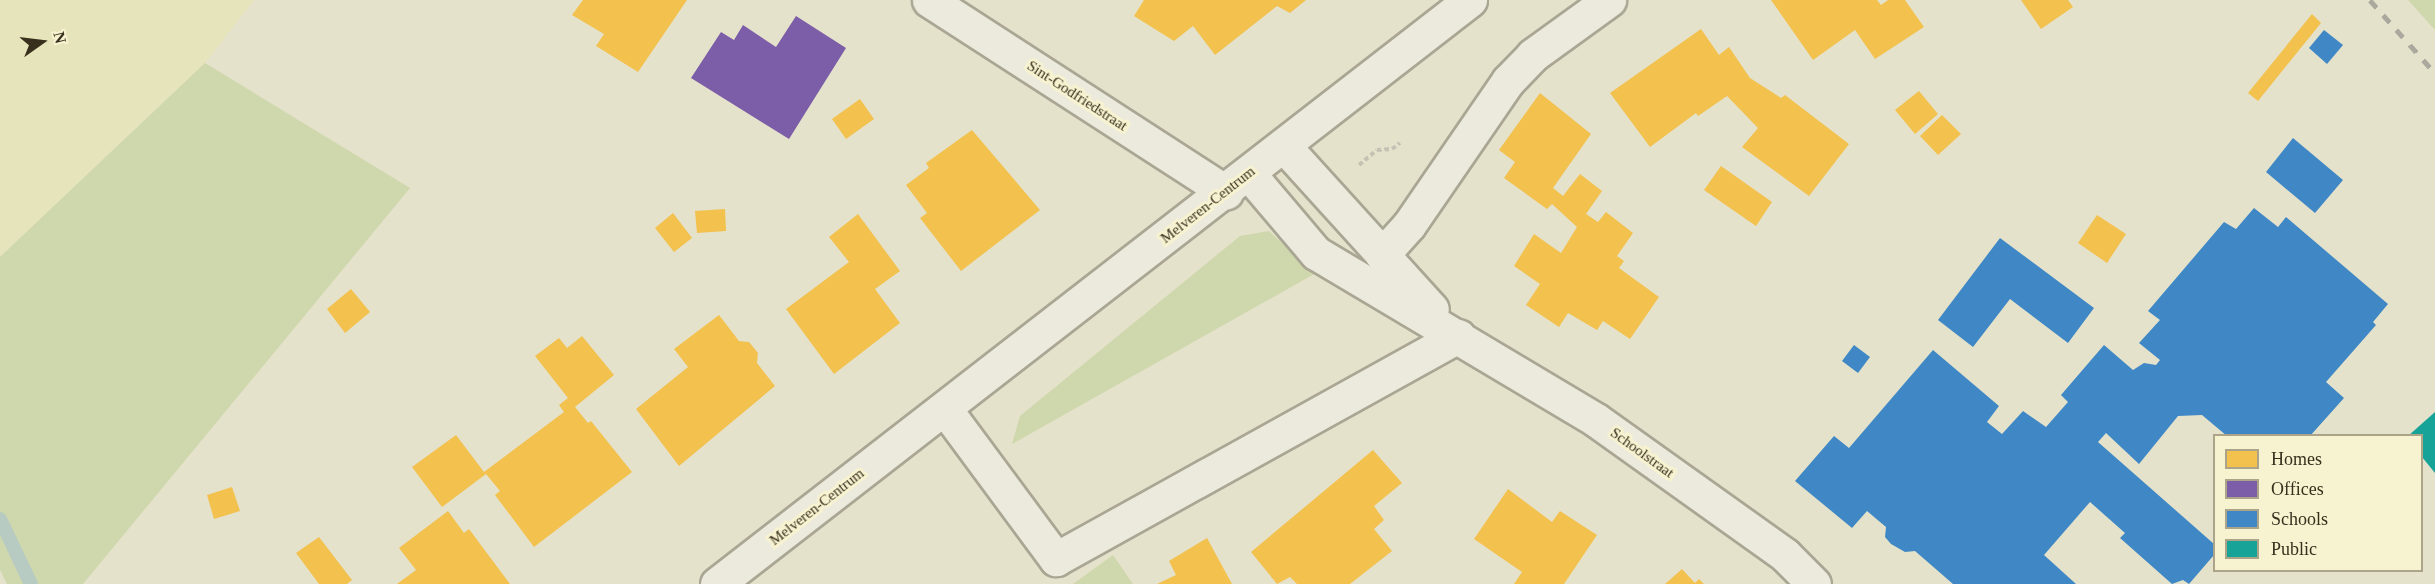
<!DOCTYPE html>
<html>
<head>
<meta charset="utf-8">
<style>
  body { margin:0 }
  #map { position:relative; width:2435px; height:584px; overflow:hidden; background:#e5e2cb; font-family:"Times New Roman",serif }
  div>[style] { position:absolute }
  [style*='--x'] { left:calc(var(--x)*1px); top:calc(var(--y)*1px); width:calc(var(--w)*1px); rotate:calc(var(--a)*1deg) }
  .farmland>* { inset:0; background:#e5e4ba }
  .green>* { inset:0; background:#cfd7ac }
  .homes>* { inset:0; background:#f2c14e }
  .offices>* { inset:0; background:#7b5ea7 }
  .schools>* { inset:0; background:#3f88c5 }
  .public>* { inset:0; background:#17a398 }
  .stream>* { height:14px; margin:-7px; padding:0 7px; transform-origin:7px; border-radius:7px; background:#b7cbc2 }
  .path>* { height:4px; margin-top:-2px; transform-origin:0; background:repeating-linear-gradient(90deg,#c5c2b3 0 4.5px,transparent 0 7.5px) }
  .roads { filter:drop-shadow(2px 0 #aaa694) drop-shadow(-2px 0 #aaa694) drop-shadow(0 2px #aaa694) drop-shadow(0 -2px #aaa694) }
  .minor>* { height:33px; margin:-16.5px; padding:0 16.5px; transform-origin:16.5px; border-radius:16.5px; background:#eceadd }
  .secondary>* { height:33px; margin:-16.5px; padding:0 16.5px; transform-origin:16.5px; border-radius:16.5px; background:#eceadd }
  .rail>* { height:4.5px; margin-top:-2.25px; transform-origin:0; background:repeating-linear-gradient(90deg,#aba99d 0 10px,transparent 0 20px) }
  span { translate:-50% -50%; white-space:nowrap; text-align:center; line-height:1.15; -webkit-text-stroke:6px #f7f2d0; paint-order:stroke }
  .street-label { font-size:15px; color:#382f1c }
  .legend { position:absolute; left:2213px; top:434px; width:210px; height:138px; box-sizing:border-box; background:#f7f2d0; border:2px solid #aba488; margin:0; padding:8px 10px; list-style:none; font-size:18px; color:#382f1c }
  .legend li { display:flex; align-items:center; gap:12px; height:30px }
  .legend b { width:30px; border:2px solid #aba488 }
  .north { position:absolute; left:12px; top:12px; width:60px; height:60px; -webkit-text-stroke:4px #f7f2d0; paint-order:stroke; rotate:76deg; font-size:16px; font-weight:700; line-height:24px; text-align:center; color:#382f1c }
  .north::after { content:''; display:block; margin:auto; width:21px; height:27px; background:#382f1c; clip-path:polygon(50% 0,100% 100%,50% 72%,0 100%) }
</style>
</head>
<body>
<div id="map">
  <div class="farmland">
    <i style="clip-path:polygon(0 0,254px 0,205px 63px,0 257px)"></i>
  </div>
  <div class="green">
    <i style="clip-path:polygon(2408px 0,2435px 0,2435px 30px)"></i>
    <i style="clip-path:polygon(205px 63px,410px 188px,83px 584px,7px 584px,0 570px,0 257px)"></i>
    <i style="clip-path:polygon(1269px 231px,1316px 273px,1012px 444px,1020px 416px,1240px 236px)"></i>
    <i style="clip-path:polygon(1113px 555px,1133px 584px,1073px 584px)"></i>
  </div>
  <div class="homes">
    <i style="clip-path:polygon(583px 0,687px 0,638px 72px,596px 46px,604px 34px,572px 15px)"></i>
    <i style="clip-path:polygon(1144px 0,1306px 0,1290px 13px,1277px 6px,1215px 55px,1193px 26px,1174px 41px,1134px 16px)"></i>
    <i style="clip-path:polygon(1771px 0,1877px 0,1881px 5px,1888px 0,1905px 0,1924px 27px,1875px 59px,1855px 30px,1813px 60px)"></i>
    <i style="clip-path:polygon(2021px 0,2068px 0,2073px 7px,2041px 29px)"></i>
    <i style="clip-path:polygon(2312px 14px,2321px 23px,2258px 101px,2248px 93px)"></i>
    <i style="clip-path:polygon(1701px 29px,1719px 55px,1729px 47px,1750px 78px,1781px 98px,1785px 95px,1849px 144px,1809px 196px,1742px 147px,1758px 128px,1727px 96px,1698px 116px,1696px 113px,1650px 147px,1610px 93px)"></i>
    <i style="clip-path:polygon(1919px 91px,1938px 114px,1915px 134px,1895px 110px)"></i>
    <i style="clip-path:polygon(1540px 93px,1591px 134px,1553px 188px,1563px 196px,1580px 174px,1602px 191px,1586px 214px,1598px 222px,1606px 212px,1633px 233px,1617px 256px,1624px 261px,1619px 268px,1659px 297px,1630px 339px,1603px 321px,1597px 330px,1568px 313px,1559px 327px,1526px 305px,1540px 284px,1514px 266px,1534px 234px,1561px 253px,1577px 227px,1552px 204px,1547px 209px,1504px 178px,1515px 162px,1499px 150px)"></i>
    <i style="clip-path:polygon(860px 99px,874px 119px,846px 139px,832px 119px)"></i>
    <i style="clip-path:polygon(1942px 115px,1961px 134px,1938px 155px,1920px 136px)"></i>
    <i style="clip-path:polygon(972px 130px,1040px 210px,961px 271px,920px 218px,927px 213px,906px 185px,929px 168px,926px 163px)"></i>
    <i style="clip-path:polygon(1721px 166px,1772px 202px,1756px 226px,1704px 190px)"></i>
    <i style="clip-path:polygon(725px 209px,726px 231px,697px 233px,695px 211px)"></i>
    <i style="clip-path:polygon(673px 213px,692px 238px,674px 252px,655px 228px)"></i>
    <i style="clip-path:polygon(858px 214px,900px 271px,875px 289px,900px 323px,834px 374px,786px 309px,849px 262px,829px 237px)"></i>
    <i style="clip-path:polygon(2097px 215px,2126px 234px,2107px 263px,2078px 243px)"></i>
    <i style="clip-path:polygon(351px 289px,370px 312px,345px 333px,327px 309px)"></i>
    <i style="clip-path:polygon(719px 315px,739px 341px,749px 342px,758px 353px,757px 363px,775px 386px,679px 466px,636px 409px,688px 367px,674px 349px)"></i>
    <i style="clip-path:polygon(582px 336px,614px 375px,575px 407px,588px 423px,591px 421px,632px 472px,534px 547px,495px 495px,500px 491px,486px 474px,442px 507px,412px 467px,456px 435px,484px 472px,564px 412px,559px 405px,568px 398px,535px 356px,559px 338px,567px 348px)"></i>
    <i style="clip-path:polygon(1373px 450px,1402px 483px,1374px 506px,1384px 520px,1374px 529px,1392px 551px,1350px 584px,1297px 584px,1290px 577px,1277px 584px,1251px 552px)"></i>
    <i style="clip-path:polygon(232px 487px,240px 511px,214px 519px,207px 495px)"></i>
    <i style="clip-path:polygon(1508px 489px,1552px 522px,1560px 511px,1597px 535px,1564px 584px,1514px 584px,1522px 572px,1474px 539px)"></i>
    <i style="clip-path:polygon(448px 511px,464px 533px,469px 529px,510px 584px,397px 584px,416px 570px,399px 548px)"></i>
    <i style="clip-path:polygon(319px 537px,352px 580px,347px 584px,319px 584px,296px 553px)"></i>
    <i style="clip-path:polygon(1207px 538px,1232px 584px,1157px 584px,1176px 575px,1169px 561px)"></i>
    <i style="clip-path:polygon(1682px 569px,1695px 583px,1699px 579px,1704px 584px,1665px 584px)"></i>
  </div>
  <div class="offices">
    <i style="clip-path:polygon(796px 16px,846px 48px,789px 139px,691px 78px,721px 32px,734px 40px,743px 25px,776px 47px)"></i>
  </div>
  <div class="schools">
    <i style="clip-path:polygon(2324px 30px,2343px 45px,2327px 64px,2309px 48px)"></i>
    <i style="clip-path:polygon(2293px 138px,2343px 180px,2315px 213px,2266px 172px)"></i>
    <i style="clip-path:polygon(2254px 208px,2278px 227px,2286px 217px,2388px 304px,2373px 322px,2376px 325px,2326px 382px,2344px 398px,2310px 436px,2227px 436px,2202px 415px,2178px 416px,2139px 464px,2106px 433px,2098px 442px,2214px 544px,2214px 555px,2189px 584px,2183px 580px,2172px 584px,2120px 538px,2125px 533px,2090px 502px,2044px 555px,2076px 584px,1953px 584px,1915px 551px,1905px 552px,1891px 544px,1885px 537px,1886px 527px,1867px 511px,1852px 528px,1795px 481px,1834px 436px,1849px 448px,1933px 350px,1999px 406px,1987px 422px,2002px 434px,2023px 411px,2046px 427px,2068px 402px,2061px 395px,2104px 345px,2133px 370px,2144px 363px,2156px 365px,2160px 360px,2139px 343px,2160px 320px,2148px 311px,2224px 222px,2236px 229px)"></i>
    <i style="clip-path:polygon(2000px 238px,2094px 308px,2068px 343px,2010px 299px,1973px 347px,1938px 320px)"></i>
    <i style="clip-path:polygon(1854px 345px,1870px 357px,1858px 373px,1842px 361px)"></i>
  </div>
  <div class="public">
    <i style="clip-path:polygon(2435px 412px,2435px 473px,2422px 457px,2422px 436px,2408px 436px)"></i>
  </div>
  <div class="stream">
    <i style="--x:0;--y:519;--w:72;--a:64.5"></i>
  </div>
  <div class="path">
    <i style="--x:1359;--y:165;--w:23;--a:-40"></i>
    <i style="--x:1377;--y:150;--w:15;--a:-4"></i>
    <i style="--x:1392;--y:149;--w:10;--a:-37"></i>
  </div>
  <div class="roads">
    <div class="minor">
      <i style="--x:929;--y:0;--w:354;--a:32.9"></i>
      <i style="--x:1284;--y:146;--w:220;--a:47.8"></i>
      <i style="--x:1249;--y:174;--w:104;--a:49.7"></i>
      <i style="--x:1316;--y:253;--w:326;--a:30.8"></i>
      <i style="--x:1596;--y:420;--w:232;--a:35.5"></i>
      <i style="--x:1785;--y:555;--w:41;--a:45"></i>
      <i style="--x:1382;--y:255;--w:40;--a:-48"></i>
      <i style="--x:1409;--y:225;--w:175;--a:-55.5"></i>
      <i style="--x:1508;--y:81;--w:36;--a:-46"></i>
      <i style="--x:1533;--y:55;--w:94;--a:-35.9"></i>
      <i style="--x:945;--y:409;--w:187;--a:53.5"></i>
      <i style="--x:1056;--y:559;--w:460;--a:-29"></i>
    </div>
    <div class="secondary">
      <i style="--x:717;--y:584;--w:953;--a:-37.8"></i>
    </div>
  </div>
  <div class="rail">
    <i style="--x:2370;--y:0;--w:98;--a:48.3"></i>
  </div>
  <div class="street-label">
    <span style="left:1077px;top:96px;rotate:33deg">Sint-Godfriedstraat</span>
    <span style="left:1208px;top:205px;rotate:-38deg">Melveren-Centrum</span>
    <span style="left:1642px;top:453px;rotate:36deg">Schoolstraat</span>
    <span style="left:817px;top:507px;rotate:-38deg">Melveren-Centrum</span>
  </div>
  <ul class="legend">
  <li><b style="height:16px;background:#f2c14e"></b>Homes</li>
  <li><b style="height:16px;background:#7b5ea7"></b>Offices</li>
  <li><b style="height:16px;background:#3f88c5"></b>Schools</li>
  <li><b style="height:16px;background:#17a398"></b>Public</li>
  </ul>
  <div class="north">N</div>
</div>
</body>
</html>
